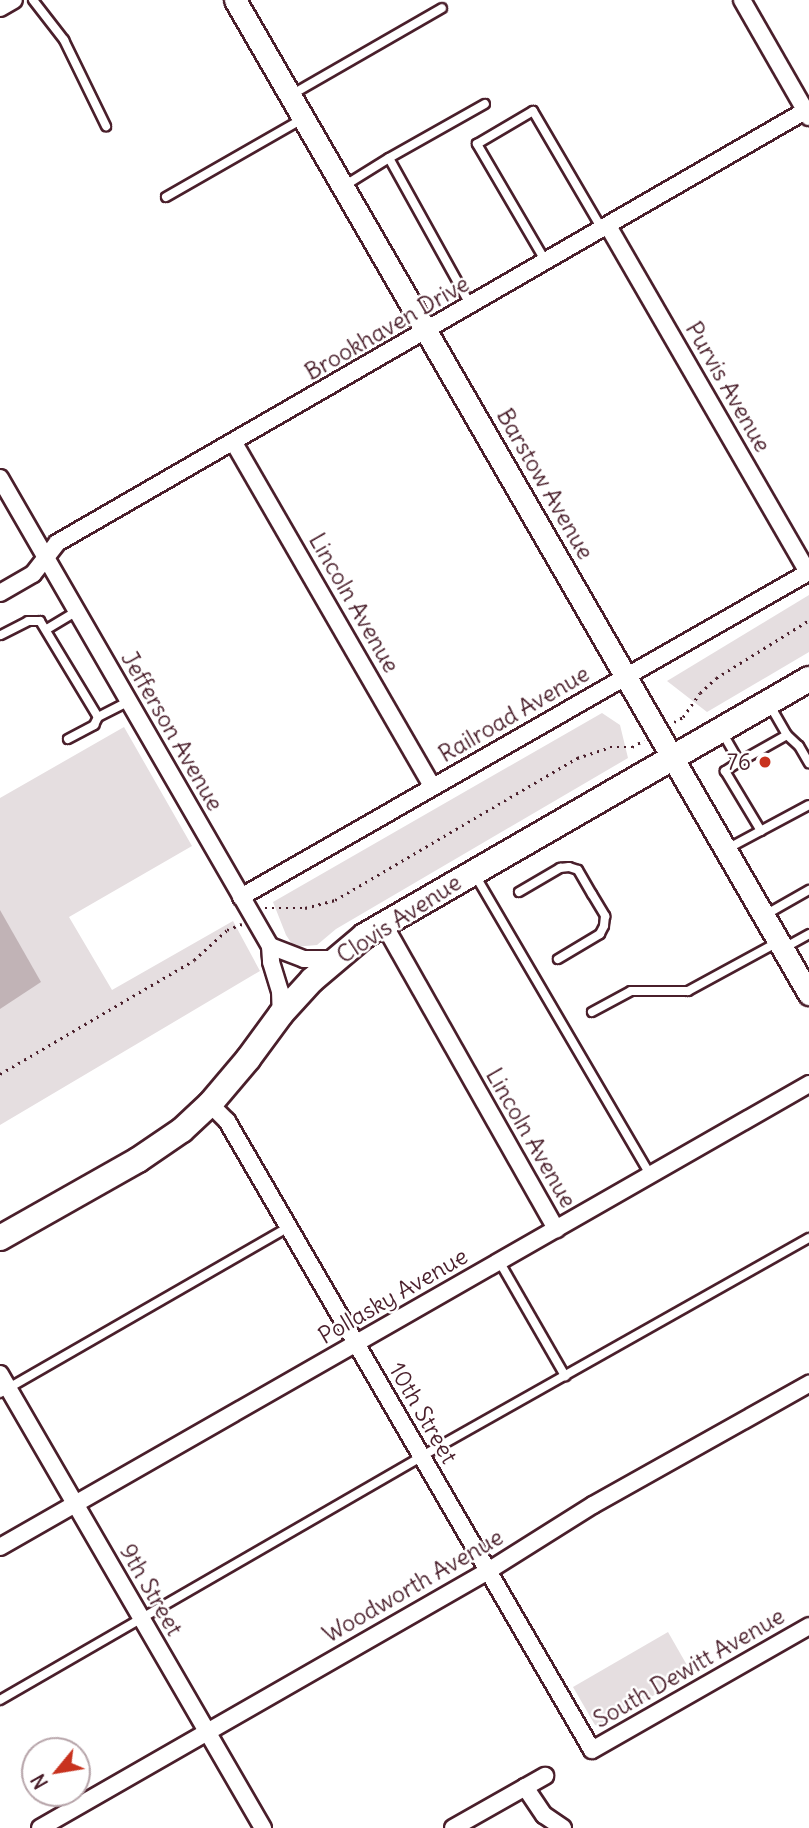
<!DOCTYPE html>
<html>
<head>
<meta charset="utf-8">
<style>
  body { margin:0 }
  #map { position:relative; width:809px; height:1828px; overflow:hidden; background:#fff; font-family:Delius,sans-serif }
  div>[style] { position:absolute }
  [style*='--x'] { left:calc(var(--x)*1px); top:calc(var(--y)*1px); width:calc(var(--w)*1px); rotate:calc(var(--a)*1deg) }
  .green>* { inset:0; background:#e5dee0 }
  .water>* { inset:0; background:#c1b3b6 }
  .path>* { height:2.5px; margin-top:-1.25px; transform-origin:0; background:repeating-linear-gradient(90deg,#4a1f2b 0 2px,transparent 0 7px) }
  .roads { filter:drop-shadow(2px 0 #4a1f2b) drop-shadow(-2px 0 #4a1f2b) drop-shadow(0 2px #4a1f2b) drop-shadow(0 -2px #4a1f2b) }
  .lane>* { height:8px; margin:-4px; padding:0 4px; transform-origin:4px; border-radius:4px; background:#fff }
  .street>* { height:16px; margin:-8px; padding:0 8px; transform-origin:8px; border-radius:8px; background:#fff }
  .secondary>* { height:21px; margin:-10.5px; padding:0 10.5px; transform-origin:10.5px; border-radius:10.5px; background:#fff }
  .primary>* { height:24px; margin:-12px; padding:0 12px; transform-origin:12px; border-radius:12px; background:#fff }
  .dots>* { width:19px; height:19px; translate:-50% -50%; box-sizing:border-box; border:4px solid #fff; border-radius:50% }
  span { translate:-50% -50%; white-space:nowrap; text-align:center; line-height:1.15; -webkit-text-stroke:5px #fff; paint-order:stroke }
  .street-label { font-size:23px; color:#4a1f2b }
  .poi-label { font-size:23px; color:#4a1f2b }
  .right { translate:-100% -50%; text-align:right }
  .north { position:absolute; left:21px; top:1737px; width:70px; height:70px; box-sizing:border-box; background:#fff; border:2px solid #b7a5aa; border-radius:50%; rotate:240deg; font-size:19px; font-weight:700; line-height:28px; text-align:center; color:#4a1f2b }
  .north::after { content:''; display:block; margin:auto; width:24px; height:32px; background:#c8321e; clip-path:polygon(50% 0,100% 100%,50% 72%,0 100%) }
</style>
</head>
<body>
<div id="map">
  <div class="green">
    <i style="clip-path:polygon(809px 595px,809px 652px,707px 712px,667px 681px)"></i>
    <i style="clip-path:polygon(602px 713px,620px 725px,628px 758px,336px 929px,317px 945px,294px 947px,286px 935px,273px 902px)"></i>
    <i style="clip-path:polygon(124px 727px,192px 846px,69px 917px,112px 990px,233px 921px,260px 971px,0 1125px,0 798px)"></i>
    <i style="clip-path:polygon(668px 1632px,692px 1674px,599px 1726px,595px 1725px,573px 1687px)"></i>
  </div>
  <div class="water">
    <i style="clip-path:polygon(0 910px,41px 982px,0 1009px)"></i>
  </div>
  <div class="path">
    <i style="--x:674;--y:722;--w:10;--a:-29"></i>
    <i style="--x:683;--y:717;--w:29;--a:-55"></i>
    <i style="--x:700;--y:693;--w:22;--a:-43"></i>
    <i style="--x:716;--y:678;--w:110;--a:-31.9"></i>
    <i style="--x:265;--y:908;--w:40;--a:0"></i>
    <i style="--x:305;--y:908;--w:31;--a:-15"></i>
    <i style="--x:335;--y:900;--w:281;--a:-30.4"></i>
    <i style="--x:577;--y:758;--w:35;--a:-18"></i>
    <i style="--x:610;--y:747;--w:22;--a:0"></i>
    <i style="--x:632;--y:747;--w:14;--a:-30"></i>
    <i style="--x:0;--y:1074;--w:225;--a:-30.4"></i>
    <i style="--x:194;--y:960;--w:45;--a:-42.3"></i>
    <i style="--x:227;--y:930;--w:16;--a:-22"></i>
  </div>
  <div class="roads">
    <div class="lane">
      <i style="--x:33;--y:0;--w:51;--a:52.2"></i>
      <i style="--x:64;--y:40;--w:96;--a:64"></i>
      <i style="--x:291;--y:95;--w:174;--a:-29.9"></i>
      <i style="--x:344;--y:186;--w:53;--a:-31.9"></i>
      <i style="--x:166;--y:197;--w:157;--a:-29.8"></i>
      <i style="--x:546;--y:262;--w:137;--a:-120.3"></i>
      <i style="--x:477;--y:144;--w:65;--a:-30.5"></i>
      <i style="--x:533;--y:111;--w:137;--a:59.7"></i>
      <i style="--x:471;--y:306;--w:169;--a:-119"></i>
      <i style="--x:389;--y:158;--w:110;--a:-29.4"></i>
      <i style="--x:47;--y:629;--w:35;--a:-31"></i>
      <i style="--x:1;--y:635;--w:30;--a:-27"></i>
      <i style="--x:28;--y:621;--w:12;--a:0"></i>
      <i style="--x:40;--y:621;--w:112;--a:58.9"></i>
      <i style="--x:722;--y:732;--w:34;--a:60"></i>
      <i style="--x:739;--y:762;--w:55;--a:-29.4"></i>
      <i style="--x:787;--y:735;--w:34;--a:-120"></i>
      <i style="--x:787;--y:735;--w:16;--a:43"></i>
      <i style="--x:799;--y:746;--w:20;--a:60"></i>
      <i style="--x:68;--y:739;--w:30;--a:-28"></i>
      <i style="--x:94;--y:725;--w:9;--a:-63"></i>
      <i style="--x:98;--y:717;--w:35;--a:-27"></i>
      <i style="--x:739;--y:762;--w:17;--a:147"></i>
      <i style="--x:725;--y:771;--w:70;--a:59"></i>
      <i style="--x:725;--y:850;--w:95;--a:-28.2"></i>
      <i style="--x:475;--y:875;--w:347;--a:59.7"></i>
      <i style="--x:519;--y:892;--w:48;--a:-30.3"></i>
      <i style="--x:560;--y:868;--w:9;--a:-6"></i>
      <i style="--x:569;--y:867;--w:9;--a:18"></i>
      <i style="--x:578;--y:870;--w:28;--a:60"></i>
      <i style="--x:592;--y:894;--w:26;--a:59"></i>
      <i style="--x:605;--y:916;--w:10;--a:96"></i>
      <i style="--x:604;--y:926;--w:9;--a:117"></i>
      <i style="--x:600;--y:934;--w:49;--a:149.2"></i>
      <i style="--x:765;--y:915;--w:51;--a:-29.6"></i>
      <i style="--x:784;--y:948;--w:29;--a:-29"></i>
      <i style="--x:592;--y:1012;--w:44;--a:-28.3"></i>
      <i style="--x:631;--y:991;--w:57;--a:0"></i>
      <i style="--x:688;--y:991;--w:102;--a:-28.6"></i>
      <i style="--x:499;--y:1261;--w:133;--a:60.1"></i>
      <i style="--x:0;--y:1393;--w:333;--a:-29.9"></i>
      <i style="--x:0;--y:1700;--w:487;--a:-30"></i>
      <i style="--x:422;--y:1456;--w:444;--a:-29.4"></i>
    </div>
    <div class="street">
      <i style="--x:742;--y:0;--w:135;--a:60.2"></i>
      <i style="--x:0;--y:8;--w:16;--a:-30"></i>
      <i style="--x:608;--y:226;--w:400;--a:60"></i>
      <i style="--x:234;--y:443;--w:397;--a:60"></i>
      <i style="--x:0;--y:478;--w:540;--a:60.02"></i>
      <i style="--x:270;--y:946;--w:16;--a:86"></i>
      <i style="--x:271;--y:962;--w:30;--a:73"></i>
      <i style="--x:280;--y:991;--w:23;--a:88"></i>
      <i style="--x:0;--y:593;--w:38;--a:-30"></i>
      <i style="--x:33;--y:574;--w:39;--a:-52"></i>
      <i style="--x:57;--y:543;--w:864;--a:-30.01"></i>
      <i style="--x:241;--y:897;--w:654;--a:-29.78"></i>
      <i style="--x:383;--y:923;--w:352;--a:60.5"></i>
      <i style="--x:270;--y:946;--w:36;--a:21"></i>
      <i style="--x:304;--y:959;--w:30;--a:0"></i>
      <i style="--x:210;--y:1104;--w:24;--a:45"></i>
      <i style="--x:227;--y:1121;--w:727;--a:59.87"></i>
      <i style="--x:592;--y:1750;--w:250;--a:-29.7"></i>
      <i style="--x:0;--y:1374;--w:525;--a:59.92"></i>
      <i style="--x:0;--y:1547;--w:932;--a:-29.78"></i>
      <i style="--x:525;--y:1787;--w:34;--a:56"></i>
      <i style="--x:544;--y:1815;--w:23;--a:34"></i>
      <i style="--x:40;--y:1828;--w:516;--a:-29.84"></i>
      <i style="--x:488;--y:1571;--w:124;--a:-32.2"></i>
      <i style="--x:593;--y:1505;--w:248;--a:-29.3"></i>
      <i style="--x:453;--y:1828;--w:106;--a:-29.5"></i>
    </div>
    <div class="secondary">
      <i style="--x:235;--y:0;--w:1148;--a:60"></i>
    </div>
    <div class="primary">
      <i style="--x:0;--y:1238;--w:159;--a:-29.5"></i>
      <i style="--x:138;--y:1160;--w:53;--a:-34.3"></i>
      <i style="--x:182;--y:1130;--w:38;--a:-43"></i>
      <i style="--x:210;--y:1104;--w:59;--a:-49.8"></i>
      <i style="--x:248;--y:1059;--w:56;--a:-53.7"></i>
      <i style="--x:281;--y:1014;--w:46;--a:-47.6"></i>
      <i style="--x:312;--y:980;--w:68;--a:-40.2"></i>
      <i style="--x:364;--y:936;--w:514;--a:-30.01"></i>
    </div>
  </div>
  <div class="dots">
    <i style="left:765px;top:762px;background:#c8321e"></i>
  </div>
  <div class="street-label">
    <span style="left:387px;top:328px;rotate:-30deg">Brookhaven Drive</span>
    <span style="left:728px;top:387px;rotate:60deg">Purvis Avenue</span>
    <span style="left:545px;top:484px;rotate:60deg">Barstow Avenue</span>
    <span style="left:354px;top:603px;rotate:60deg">Lincoln Avenue</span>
    <span style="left:514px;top:714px;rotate:-30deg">Railroad Avenue</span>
    <span style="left:172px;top:731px;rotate:60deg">Jefferson Avenue</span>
    <span style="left:399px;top:919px;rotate:-33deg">Clovis Avenue</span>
    <span style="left:531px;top:1138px;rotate:60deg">Lincoln Avenue</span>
    <span style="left:393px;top:1296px;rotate:-30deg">Pollasky Avenue</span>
    <span style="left:423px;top:1413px;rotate:60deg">10th Street</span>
    <span style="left:413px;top:1586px;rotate:-30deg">Woodworth Avenue</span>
    <span style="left:151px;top:1590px;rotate:60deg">9th Street</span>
    <span style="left:689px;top:1668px;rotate:-30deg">South Dewitt Avenue</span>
  </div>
  <div class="poi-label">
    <span class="right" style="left:751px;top:762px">76</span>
  </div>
  <div class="north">N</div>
</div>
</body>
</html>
